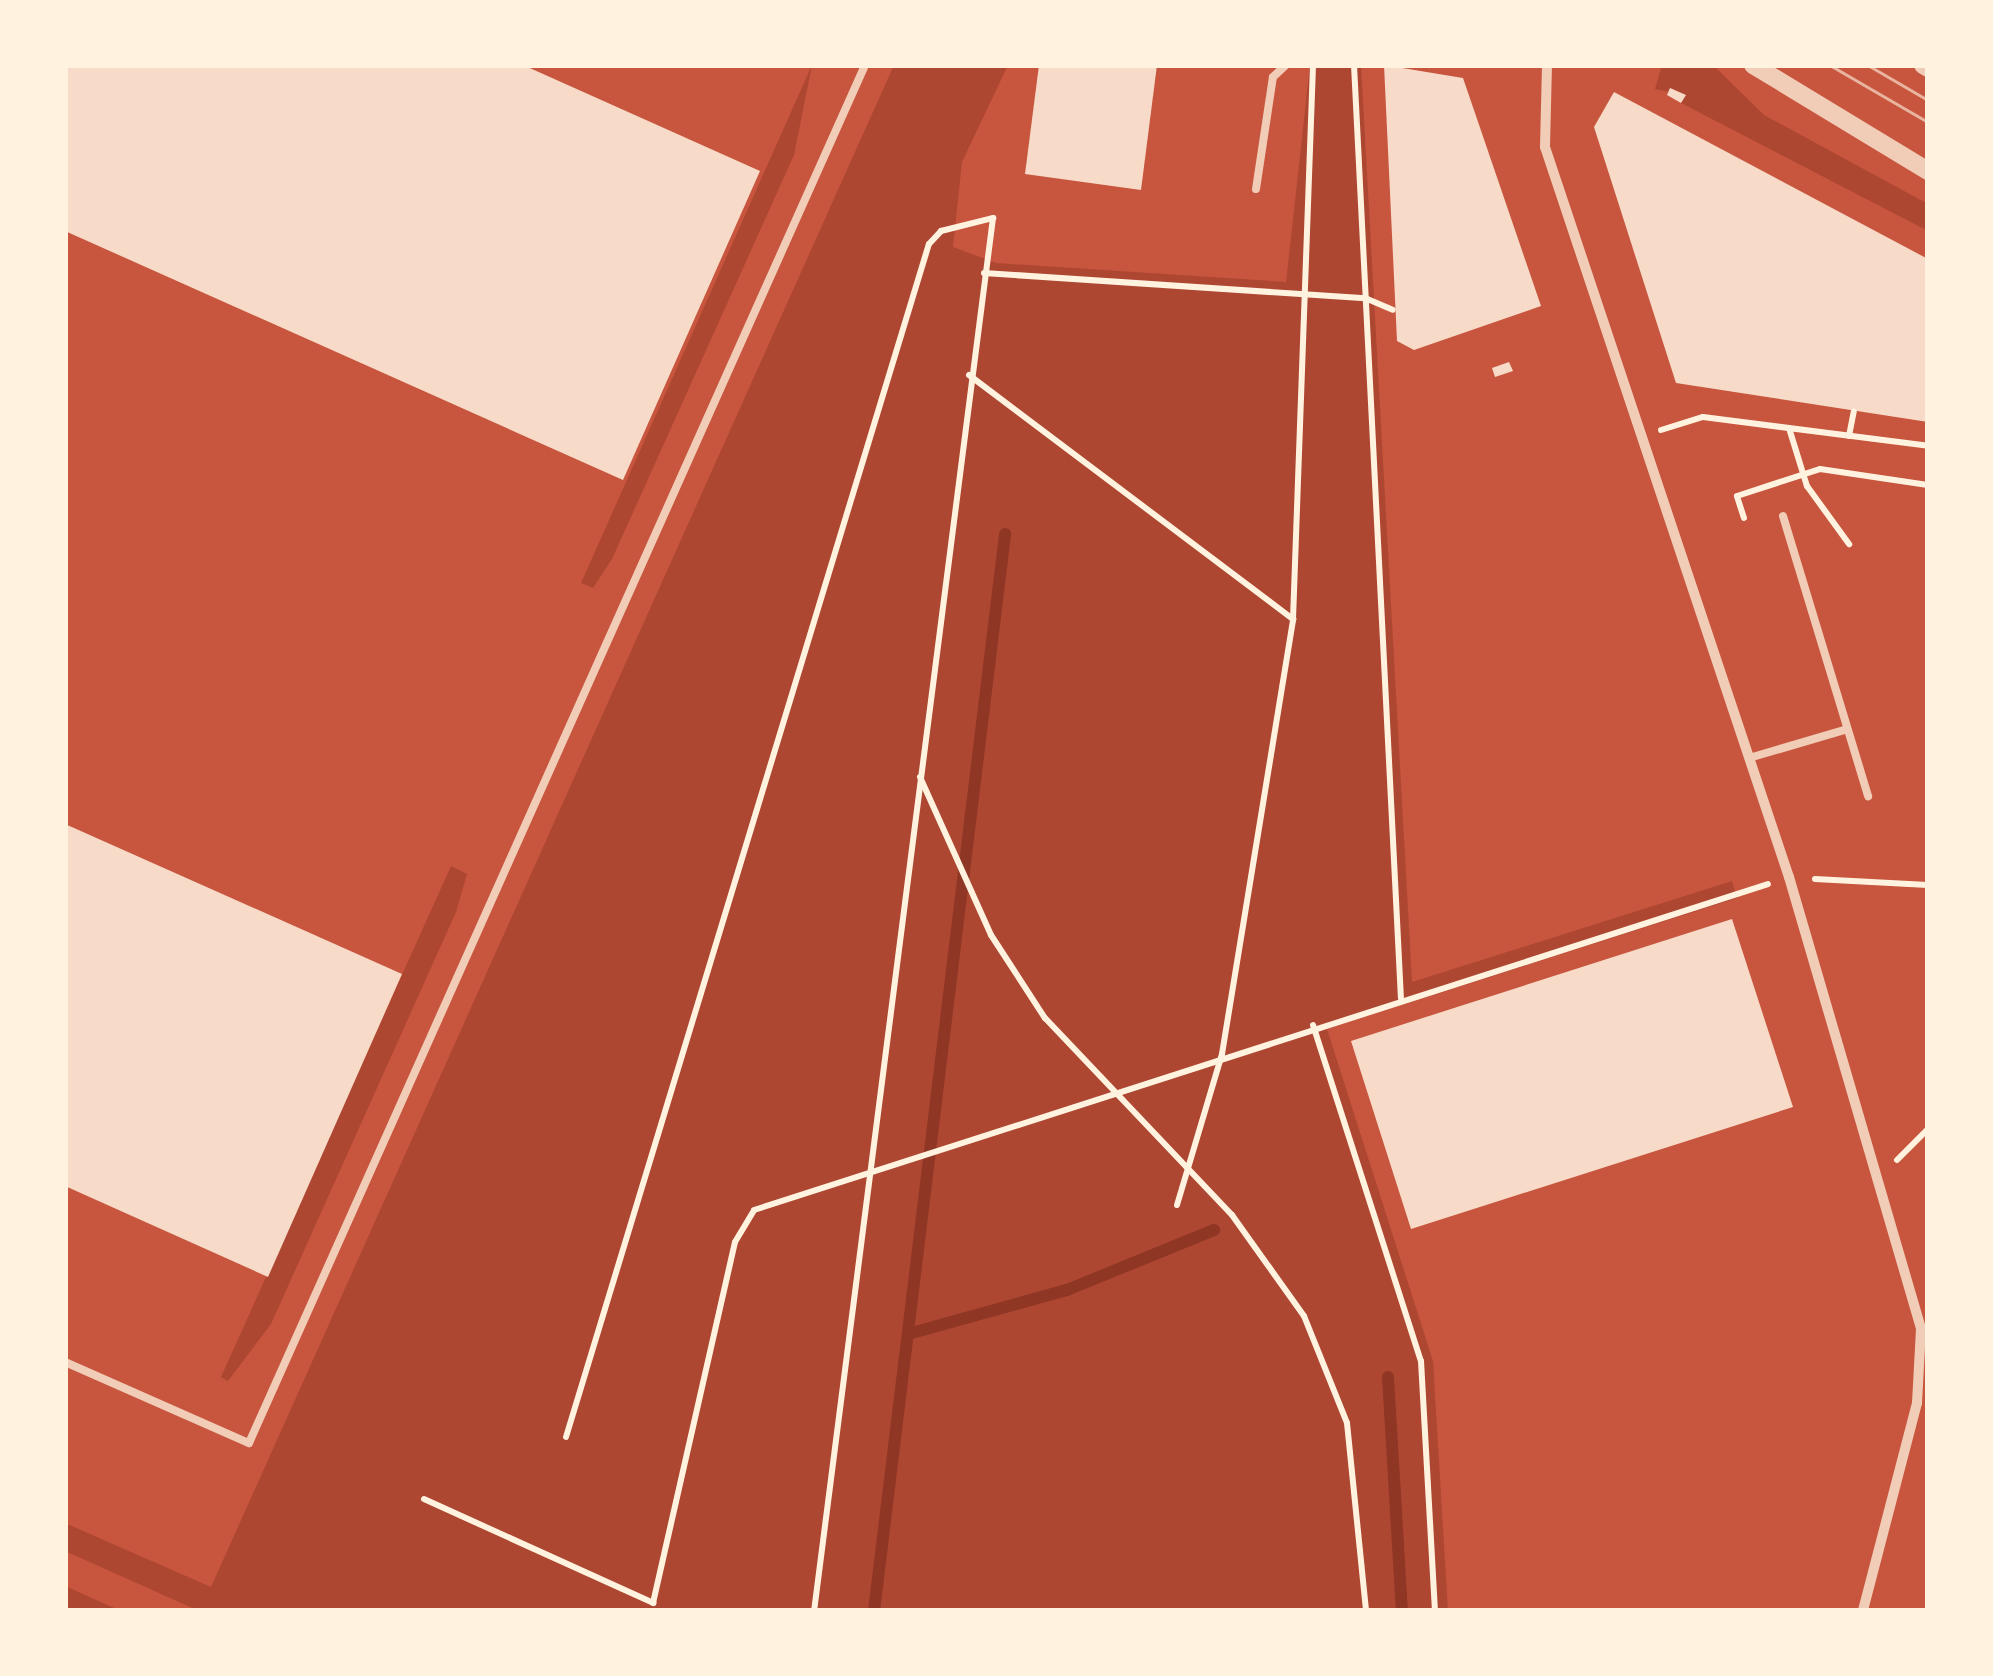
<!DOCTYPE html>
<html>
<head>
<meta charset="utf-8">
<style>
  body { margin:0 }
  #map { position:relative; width:1993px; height:1676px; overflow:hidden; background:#c8553d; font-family:"IBM Plex Serif",serif }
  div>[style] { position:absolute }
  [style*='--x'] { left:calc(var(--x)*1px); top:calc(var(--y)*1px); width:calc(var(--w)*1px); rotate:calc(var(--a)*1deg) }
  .green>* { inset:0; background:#ae4732 }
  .stream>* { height:12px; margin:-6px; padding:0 6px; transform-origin:6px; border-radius:6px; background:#8f3625 }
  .building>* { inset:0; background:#f7dbc8 }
  .path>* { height:6px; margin:-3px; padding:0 3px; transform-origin:3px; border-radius:3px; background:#fff3e0 }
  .service>* { height:8px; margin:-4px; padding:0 4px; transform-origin:4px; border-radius:4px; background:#f1ccb7 }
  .minor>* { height:10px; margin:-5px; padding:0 5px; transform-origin:5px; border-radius:5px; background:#f1ccb7 }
  .tertiary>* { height:18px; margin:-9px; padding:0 9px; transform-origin:9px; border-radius:9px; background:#f1ccb7 }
  .tram>* { height:2.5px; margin:-1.25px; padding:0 1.25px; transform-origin:1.25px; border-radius:1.25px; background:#e9b49f }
  span { translate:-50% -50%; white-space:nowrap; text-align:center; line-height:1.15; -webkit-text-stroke:9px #fff3e0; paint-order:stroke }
  .frame { position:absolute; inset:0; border:68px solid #fff3e0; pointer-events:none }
</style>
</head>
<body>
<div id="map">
  <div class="green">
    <i style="clip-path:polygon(812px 65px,794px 155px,612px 559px,593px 588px,581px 583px)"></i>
    <i style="clip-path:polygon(894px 65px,1008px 65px,962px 162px,953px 247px,996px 263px,1286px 282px,1310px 65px,1361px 65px,1412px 982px,1732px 881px,1737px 898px,1327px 1029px,1433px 1361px,1448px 1611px,199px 1611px,65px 1551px,65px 1523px,211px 1587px)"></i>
    <i style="clip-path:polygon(1662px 65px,1713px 65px,1764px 115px,1928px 204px,1928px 231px,1681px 103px,1685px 95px,1655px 89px)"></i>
    <i style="clip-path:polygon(451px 866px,467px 874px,456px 912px,271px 1324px,228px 1381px,221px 1377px)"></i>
    <i style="clip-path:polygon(65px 1586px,121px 1611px,65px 1611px)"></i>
  </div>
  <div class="stream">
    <i style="--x:908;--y:1334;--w:165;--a:-15.5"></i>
    <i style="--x:1067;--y:1290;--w:159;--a:-22.2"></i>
    <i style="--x:1388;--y:1377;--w:234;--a:86.6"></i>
    <i style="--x:874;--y:1611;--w:1085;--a:-83.06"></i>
  </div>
  <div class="building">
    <i style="clip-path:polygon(65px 65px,523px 65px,760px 171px,623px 480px,65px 231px)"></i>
    <i style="clip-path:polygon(1039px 65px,1157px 65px,1141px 190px,1025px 174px)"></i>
    <i style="clip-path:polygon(1384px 65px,1463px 78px,1541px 306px,1414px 350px,1397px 341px)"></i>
    <i style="clip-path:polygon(1670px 88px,1686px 95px,1681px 103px,1667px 95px)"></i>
    <i style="clip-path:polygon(1614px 92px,1928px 259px,1928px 422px,1676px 383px,1594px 127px)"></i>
    <i style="clip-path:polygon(1509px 362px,1513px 371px,1495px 377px,1492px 368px)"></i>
    <i style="clip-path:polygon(65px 824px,402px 974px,268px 1277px,65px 1186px)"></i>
    <i style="clip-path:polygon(1732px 919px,1793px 1107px,1411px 1229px,1351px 1041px)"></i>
  </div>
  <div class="path">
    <i style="--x:1354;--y:65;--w:934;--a:87.12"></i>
    <i style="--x:984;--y:273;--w:382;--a:3.8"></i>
    <i style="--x:1365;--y:298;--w:30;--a:23"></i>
    <i style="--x:969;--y:375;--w:406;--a:37"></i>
    <i style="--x:1789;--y:428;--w:61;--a:72.8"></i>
    <i style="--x:1807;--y:486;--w:72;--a:54.1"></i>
    <i style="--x:1661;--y:430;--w:44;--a:-17.2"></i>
    <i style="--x:1703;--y:417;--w:227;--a:7.3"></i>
    <i style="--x:1849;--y:436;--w:25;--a:-79"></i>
    <i style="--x:1744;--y:518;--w:23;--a:-108"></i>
    <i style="--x:1737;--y:496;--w:87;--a:-18"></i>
    <i style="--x:1820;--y:469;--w:109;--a:8.4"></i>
    <i style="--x:920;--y:777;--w:173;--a:65.8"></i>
    <i style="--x:991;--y:935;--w:99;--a:57"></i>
    <i style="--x:1045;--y:1018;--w:272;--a:46.5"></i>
    <i style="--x:1232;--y:1215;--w:124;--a:54.5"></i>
    <i style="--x:1304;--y:1316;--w:115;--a:68.1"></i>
    <i style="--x:1347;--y:1423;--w:189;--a:84.2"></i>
    <i style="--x:1815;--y:879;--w:113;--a:3"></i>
    <i style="--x:1313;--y:1025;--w:353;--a:72.2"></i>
    <i style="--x:1421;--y:1361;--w:250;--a:86.8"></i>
    <i style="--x:1897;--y:1160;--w:44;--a:-45"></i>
    <i style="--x:1177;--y:1205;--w:158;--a:-73.4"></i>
    <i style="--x:1222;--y:1054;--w:441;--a:-80.7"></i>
    <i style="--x:1293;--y:619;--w:554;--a:-87.93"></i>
    <i style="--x:566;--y:1437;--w:1247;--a:-73.08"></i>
    <i style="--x:929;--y:244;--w:18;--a:-47"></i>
    <i style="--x:941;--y:231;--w:54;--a:-14"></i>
    <i style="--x:993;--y:218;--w:1404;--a:97.32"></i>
    <i style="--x:424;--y:1499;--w:252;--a:24.4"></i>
    <i style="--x:653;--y:1603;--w:370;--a:-77.2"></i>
    <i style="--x:735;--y:1242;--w:37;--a:-59"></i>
    <i style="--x:754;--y:1210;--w:1065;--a:-17.82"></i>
  </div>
  <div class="service">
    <i style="--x:1256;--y:189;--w:113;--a:-81.4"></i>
    <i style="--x:1273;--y:77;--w:18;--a:-43"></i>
    <i style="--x:1783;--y:516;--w:293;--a:73.1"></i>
    <i style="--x:1749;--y:758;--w:99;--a:-16.4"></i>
    <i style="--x:65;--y:1362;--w:201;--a:23.8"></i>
    <i style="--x:249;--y:1443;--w:1509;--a:-65.91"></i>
  </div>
  <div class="minor">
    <i style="--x:1547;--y:65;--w:82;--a:91.4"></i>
    <i style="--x:1545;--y:147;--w:770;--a:71.52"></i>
    <i style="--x:1789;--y:877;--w:471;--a:73.7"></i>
    <i style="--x:1921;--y:1329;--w:74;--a:93.1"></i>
    <i style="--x:1917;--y:1403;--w:215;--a:104.6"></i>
  </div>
  <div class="tertiary">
    <i style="--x:1753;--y:65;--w:205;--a:31.2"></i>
    <i style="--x:1923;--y:65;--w:6;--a:31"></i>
  </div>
  <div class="tram">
    <i style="--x:1830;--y:65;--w:113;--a:30.2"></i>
    <i style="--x:1868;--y:65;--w:69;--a:30.3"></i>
  </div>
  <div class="frame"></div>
</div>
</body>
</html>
